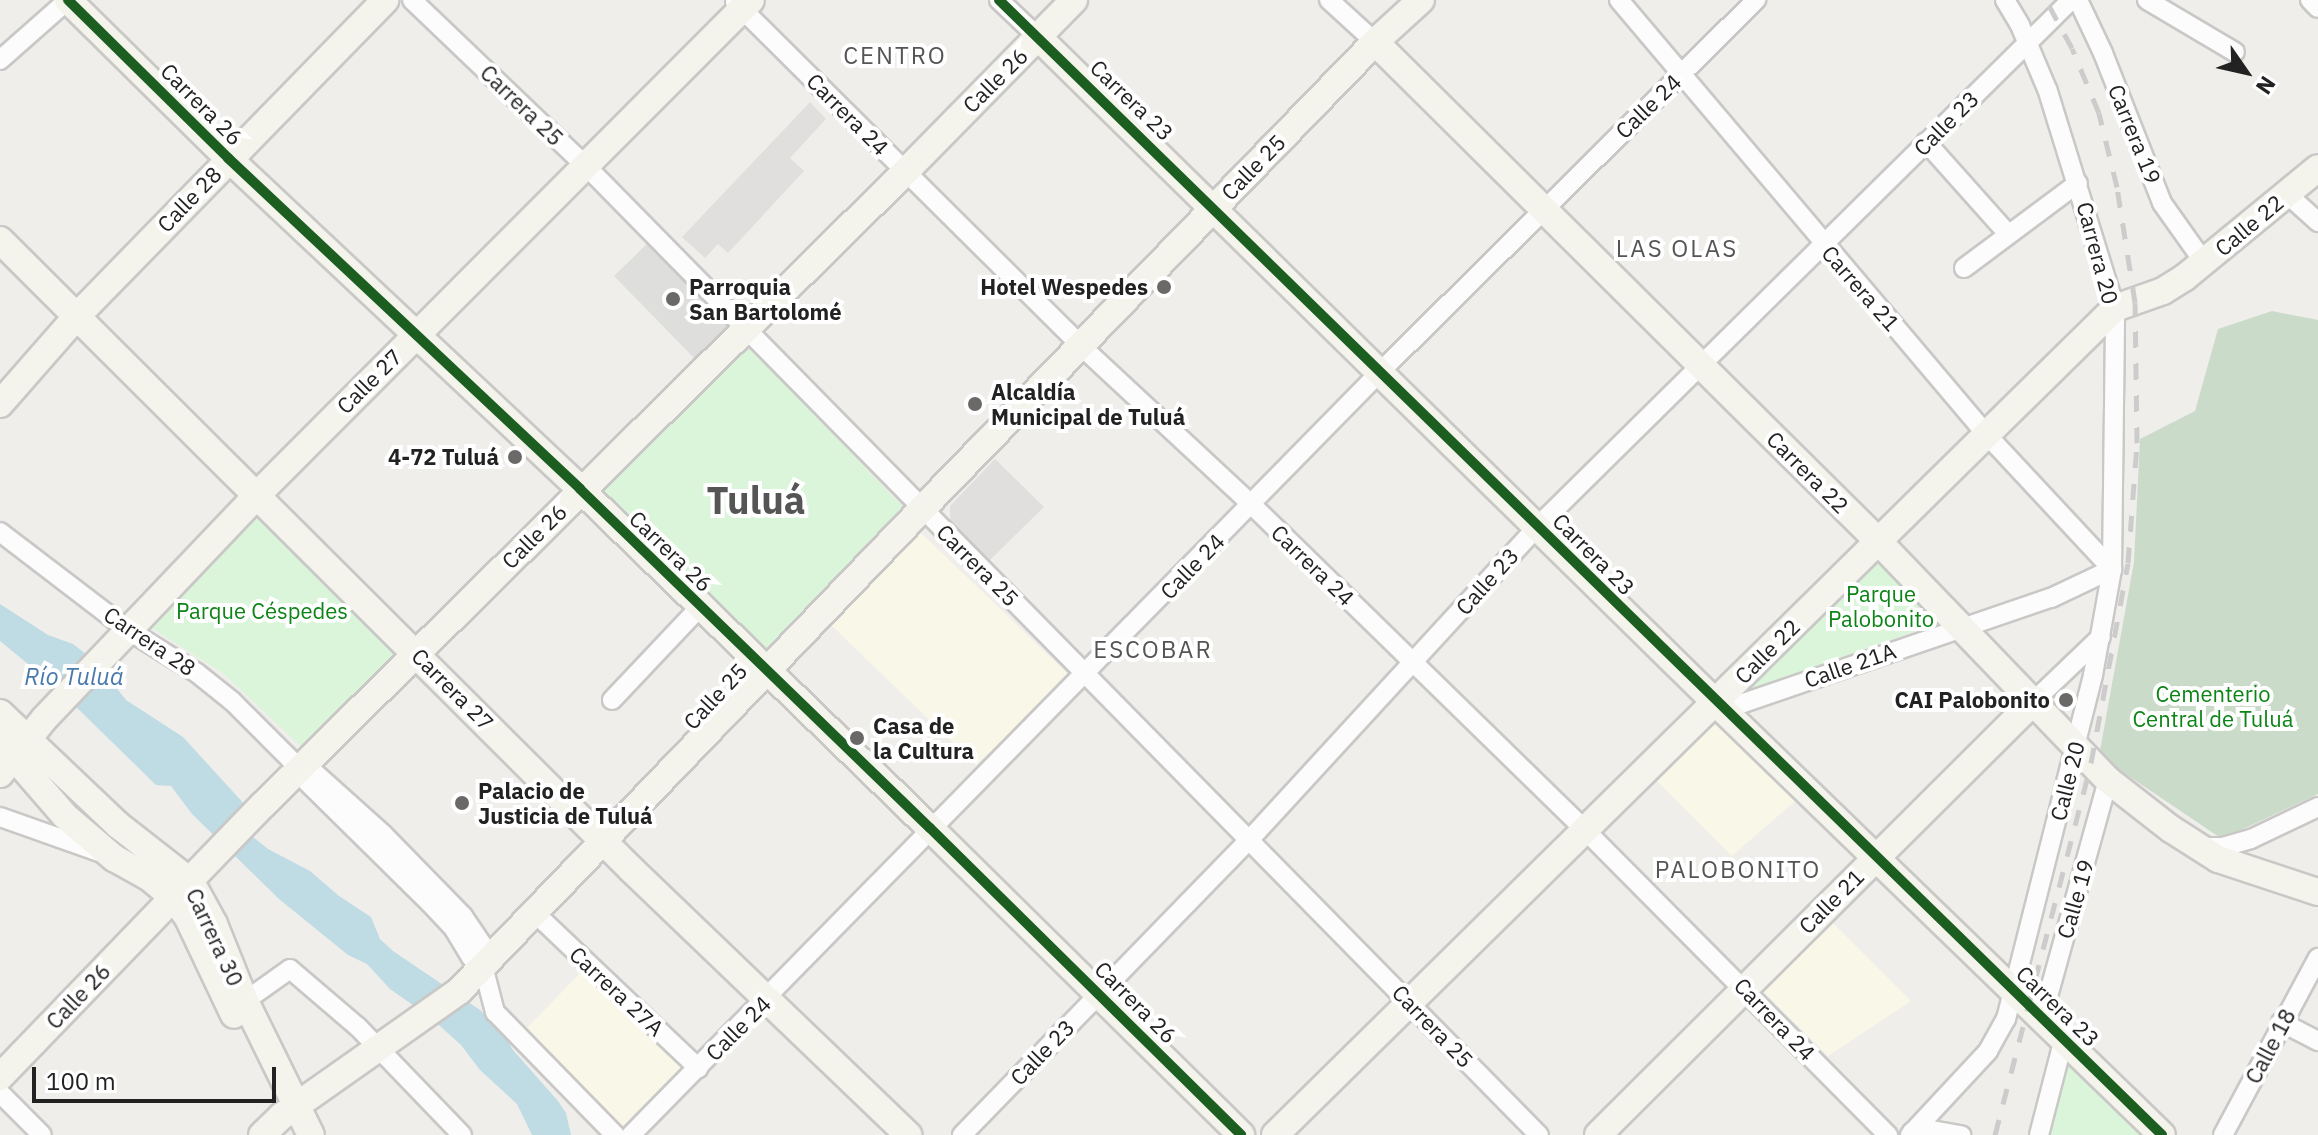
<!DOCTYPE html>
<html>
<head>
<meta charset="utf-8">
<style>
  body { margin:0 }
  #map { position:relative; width:2318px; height:1135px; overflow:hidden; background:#f0eeeb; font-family:"IBM Plex Sans",sans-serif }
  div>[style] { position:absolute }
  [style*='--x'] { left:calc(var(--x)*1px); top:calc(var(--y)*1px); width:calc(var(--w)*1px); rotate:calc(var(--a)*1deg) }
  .education>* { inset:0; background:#f8f7e8 }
  .religious>* { inset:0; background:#dededc }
  .cemetery>* { inset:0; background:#cadbca }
  .park>* { inset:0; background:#daf5da }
  .parking>* { inset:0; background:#e0dfde }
  .water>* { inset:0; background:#bfdbe3 }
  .roads { filter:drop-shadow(2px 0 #c9c8c7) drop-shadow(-2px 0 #c9c8c7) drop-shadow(0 2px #c9c8c7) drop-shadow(0 -2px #c9c8c7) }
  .street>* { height:18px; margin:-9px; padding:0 9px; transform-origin:9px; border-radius:9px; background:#fdfcfc }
  .secondary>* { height:26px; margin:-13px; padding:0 13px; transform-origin:13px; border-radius:13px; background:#f4f4ed }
  .rail>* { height:5px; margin-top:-2.5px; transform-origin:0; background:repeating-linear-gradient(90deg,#ccc 0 16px,transparent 0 32px) }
  .cycleway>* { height:10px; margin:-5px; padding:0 5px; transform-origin:5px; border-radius:5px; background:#1b5e20 }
  .dots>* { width:22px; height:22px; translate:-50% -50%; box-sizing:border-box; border:4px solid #fff; border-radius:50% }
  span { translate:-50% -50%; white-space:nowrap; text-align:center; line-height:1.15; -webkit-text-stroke:8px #fff; paint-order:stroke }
  .street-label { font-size:22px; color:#222 }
  .poi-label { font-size:22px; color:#222; font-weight:700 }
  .left { translate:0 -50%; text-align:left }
  .right { translate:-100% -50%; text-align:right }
  .park-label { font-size:22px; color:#0c8416 }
  .neighbourhood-label { font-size:24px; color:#555; letter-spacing:2px }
  .water-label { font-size:24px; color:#4a7aab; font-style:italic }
  .town-label { font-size:38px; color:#555; font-weight:700 }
  .north { position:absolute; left:2206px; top:32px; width:80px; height:80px; -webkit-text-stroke:6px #fff; paint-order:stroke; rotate:124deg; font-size:22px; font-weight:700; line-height:32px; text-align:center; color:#222 }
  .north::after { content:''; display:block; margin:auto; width:28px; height:36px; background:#222; clip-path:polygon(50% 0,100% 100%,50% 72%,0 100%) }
  .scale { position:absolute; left:32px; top:1067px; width:244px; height:36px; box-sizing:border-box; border:4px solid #222; border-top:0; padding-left:10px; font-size:24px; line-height:28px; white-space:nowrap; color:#222; -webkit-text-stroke:6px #fff; paint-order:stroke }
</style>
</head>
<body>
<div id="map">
  <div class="education">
    <i style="clip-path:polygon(921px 533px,1070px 676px,976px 765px,831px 625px)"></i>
    <i style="clip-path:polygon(1716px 720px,1800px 797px,1732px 856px,1655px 779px)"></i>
    <i style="clip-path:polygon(1831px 921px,1911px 1001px,1828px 1056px,1763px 991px)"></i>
    <i style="clip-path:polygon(584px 969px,685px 1068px,622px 1131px,522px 1033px)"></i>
  </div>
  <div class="religious">
    <i style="clip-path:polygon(651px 240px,732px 323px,695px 359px,614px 276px)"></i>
  </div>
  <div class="cemetery">
    <i style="clip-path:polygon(2272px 311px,2318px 320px,2318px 794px,2222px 839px,2099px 756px,2134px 562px,2140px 439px,2195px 411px,2218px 329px)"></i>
  </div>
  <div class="park">
    <i style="clip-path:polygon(746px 344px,903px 507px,766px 655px,600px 490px)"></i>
    <i style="clip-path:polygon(262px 507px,403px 653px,305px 750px,224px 674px,147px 625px)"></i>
    <i style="clip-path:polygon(1882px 556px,1945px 620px,1736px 697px)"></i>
    <i style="clip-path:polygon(2067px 1064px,2146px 1135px,2049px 1135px)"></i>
  </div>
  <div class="parking">
    <i style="clip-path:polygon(810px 102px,826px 119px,790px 158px,804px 171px,728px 253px,718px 244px,705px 258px,682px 237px)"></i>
    <i style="clip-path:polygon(995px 459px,1044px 507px,988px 562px,950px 525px,950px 506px)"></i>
  </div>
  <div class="water">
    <i style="clip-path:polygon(0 604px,48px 635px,73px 644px,96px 662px,126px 700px,183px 737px,246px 806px,253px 837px,268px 849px,310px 871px,339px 896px,371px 917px,380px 939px,393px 951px,480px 1010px,501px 1029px,513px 1050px,558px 1101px,566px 1113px,571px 1135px,532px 1135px,517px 1104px,480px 1070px,461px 1045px,430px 1017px,390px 989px,367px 964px,348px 955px,279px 899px,192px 814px,171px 786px,156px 785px,71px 702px,60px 700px,40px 674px,0 641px)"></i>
  </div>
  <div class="roads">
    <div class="street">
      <i style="--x:412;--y:0;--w:240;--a:43.7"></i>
      <i style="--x:586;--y:166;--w:1359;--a:45.48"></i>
      <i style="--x:999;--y:0;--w:54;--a:43.5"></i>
      <i style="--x:1329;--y:0;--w:62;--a:42.4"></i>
      <i style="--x:1619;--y:0;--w:568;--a:49.78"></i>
      <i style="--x:1986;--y:434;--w:185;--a:47"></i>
      <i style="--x:2078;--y:0;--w:59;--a:64.7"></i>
      <i style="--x:2103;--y:53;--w:161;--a:68.5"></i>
      <i style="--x:2162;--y:203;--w:72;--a:54.6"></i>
      <i style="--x:2147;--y:0;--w:102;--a:30.6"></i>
      <i style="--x:2310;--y:0;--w:11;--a:45"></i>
      <i style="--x:735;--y:2;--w:488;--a:44.8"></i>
      <i style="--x:1081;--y:346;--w:233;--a:42.9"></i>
      <i style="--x:1252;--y:505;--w:467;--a:44.3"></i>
      <i style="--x:1586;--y:831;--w:429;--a:45.2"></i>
      <i style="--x:0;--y:60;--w:91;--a:-41.4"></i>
      <i style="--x:1926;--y:142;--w:123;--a:48.3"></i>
      <i style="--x:2287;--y:194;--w:42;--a:42.1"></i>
      <i style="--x:1964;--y:268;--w:142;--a:-36.7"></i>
      <i style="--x:0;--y:532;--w:161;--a:37.4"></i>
      <i style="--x:128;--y:630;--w:81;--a:31.9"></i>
      <i style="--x:197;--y:673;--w:45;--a:38.7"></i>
      <i style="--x:232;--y:701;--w:83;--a:45"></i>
      <i style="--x:291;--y:760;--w:13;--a:63"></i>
      <i style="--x:297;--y:772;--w:187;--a:44.6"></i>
      <i style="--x:430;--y:903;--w:35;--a:47"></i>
      <i style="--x:454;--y:929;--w:33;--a:59"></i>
      <i style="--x:471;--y:957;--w:15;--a:37"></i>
      <i style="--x:612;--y:700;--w:128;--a:-46.6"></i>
      <i style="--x:2035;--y:700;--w:91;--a:-43.7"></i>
      <i style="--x:1723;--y:710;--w:347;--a:-18.9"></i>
      <i style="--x:2051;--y:598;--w:68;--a:-25.4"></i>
      <i style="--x:306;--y:765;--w:103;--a:41.9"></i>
      <i style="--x:383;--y:834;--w:115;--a:45.7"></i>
      <i style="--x:463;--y:916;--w:36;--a:56"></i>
      <i style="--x:483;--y:946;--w:20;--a:90"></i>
      <i style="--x:483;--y:966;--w:48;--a:75.4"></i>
      <i style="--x:495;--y:1012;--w:172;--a:45.7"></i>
      <i style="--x:0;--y:817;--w:105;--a:19.5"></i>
      <i style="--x:2201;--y:847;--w:22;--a:0"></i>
      <i style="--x:2223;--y:847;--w:29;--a:-16"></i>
      <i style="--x:2251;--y:839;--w:74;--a:-25.5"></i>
      <i style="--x:536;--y:914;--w:224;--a:43.5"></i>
      <i style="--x:245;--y:1001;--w:55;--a:-35.4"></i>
      <i style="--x:290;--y:969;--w:89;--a:40.5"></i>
      <i style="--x:358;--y:1027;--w:150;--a:46.1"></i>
      <i style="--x:2042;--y:1018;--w:247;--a:-74.5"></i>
      <i style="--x:2281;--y:1022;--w:42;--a:27.2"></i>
      <i style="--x:0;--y:1093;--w:59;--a:45"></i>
      <i style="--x:1912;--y:1132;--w:14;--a:-12"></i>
      <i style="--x:1926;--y:1129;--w:36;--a:10"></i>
      <i style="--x:631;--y:1135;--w:1071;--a:-45.53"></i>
      <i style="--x:1381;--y:371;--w:528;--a:-44.69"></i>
      <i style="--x:962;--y:1135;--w:414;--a:-45.8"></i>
      <i style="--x:1251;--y:838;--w:424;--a:-47.4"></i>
      <i style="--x:1538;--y:526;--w:749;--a:-44.62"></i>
      <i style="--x:1910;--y:1135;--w:115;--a:-47.1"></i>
      <i style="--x:1988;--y:1051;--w:37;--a:-61"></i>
      <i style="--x:2006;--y:1019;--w:355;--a:-75.8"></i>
      <i style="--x:2093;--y:675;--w:108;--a:-79.8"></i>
      <i style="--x:2112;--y:569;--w:261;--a:-89.3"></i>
      <i style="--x:2115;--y:308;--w:229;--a:-107.2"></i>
      <i style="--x:2047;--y:89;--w:69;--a:-112.9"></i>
      <i style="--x:2020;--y:25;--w:29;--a:-121"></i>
      <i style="--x:2039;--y:1135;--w:100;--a:-75.5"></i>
      <i style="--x:2223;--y:1135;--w:201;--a:-61.8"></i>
    </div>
    <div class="secondary">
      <i style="--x:68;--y:0;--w:225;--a:44.6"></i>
      <i style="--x:228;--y:158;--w:483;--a:43.2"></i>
      <i style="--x:580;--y:489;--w:487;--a:44.1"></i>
      <i style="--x:930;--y:828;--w:437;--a:44.6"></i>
      <i style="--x:1038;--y:37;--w:949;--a:44.49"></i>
      <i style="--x:1715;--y:702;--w:622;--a:44.09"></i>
      <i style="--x:1375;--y:42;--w:709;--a:44.77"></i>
      <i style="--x:1878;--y:541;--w:332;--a:46.1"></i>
      <i style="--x:2108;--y:780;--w:80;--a:37.9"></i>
      <i style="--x:2171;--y:829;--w:56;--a:32.6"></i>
      <i style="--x:2218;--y:859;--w:105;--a:18.3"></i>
      <i style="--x:0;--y:240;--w:892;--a:44.91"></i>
      <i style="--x:632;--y:870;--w:383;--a:43.8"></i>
      <i style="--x:0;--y:404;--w:118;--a:-48.8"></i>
      <i style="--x:78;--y:315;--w:440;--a:-45.7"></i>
      <i style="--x:0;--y:713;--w:163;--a:43.5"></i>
      <i style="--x:118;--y:825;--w:93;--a:38"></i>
      <i style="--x:191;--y:882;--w:48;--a:61.3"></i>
      <i style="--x:214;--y:924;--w:83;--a:68.1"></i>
      <i style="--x:245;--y:1001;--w:149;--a:63.8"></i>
      <i style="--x:0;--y:741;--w:99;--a:49.1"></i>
      <i style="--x:65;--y:816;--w:65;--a:40.6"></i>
      <i style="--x:114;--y:858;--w:41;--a:29.1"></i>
      <i style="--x:150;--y:878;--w:31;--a:40"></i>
      <i style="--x:174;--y:898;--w:24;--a:55"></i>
      <i style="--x:188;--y:918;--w:107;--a:64.6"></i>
      <i style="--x:0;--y:774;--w:70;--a:-51.3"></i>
      <i style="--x:44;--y:719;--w:309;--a:-46.4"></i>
      <i style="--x:257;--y:495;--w:699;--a:-45.06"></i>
      <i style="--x:0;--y:1077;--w:380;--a:-46"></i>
      <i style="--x:264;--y:804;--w:900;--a:-44.59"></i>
      <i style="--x:905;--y:172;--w:241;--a:-45.5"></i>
      <i style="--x:262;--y:1135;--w:28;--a:-44"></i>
      <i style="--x:282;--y:1116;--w:217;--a:-35.2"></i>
      <i style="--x:459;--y:991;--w:668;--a:-46.15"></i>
      <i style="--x:922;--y:509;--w:651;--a:-45.87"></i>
      <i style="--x:1375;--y:42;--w:62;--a:-42.4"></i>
      <i style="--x:1275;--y:1135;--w:1179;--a:-44.55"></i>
      <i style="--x:2115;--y:308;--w:51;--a:-19.5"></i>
      <i style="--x:2163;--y:291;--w:25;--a:-32"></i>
      <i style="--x:2184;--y:278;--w:173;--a:-39.4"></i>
      <i style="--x:1598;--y:1135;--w:617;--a:-44.87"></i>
    </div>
  </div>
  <div class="rail">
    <i style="--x:1995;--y:1135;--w:384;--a:-75.5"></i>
    <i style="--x:2091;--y:763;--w:203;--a:-79.5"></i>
    <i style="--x:2128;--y:563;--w:120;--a:-85.7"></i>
    <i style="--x:2137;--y:443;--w:141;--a:-90.8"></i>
    <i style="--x:2135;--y:302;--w:116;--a:-98.9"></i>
    <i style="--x:2117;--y:187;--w:76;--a:-103.7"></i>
    <i style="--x:2099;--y:113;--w:70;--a:-112.6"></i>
    <i style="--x:2072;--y:48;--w:55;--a:-118.4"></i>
  </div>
  <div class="cycleway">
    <i style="--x:68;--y:0;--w:225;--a:44.6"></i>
    <i style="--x:228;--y:158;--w:483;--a:43.2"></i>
    <i style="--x:580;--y:489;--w:487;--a:44.1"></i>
    <i style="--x:930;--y:828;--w:437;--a:44.6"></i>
    <i style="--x:999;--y:0;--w:1625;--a:44.3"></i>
  </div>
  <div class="dots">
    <i style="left:1164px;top:287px;background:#6a6968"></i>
    <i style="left:673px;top:299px;background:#6a6968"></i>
    <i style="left:975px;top:404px;background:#6a6968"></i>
    <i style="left:515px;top:457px;background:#6a6968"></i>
    <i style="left:2066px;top:700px;background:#6a6968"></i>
    <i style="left:857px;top:738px;background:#6a6968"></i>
    <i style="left:462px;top:803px;background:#6a6968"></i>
  </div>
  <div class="street-label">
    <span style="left:995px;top:80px;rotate:-45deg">Calle 26</span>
    <span style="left:1132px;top:100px;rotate:44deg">Carrera 23</span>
    <span style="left:202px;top:104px;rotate:45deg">Carrera 26</span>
    <span style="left:522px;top:105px;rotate:44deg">Carrera 25</span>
    <span style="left:1648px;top:106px;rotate:-44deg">Calle 24</span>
    <span style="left:848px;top:114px;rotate:45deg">Carrera 24</span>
    <span style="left:1946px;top:123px;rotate:-45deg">Calle 23</span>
    <span style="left:2135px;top:134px;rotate:68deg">Carrera 19</span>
    <span style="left:1253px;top:167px;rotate:-46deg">Calle 25</span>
    <span style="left:189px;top:199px;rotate:-46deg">Calle 28</span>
    <span style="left:2249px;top:225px;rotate:-40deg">Calle 22</span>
    <span style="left:2098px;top:253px;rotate:75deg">Carrera 20</span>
    <span style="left:1861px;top:288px;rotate:49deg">Carrera 21</span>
    <span style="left:369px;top:381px;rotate:-45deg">Calle 27</span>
    <span style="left:1808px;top:472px;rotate:45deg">Carrera 22</span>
    <span style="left:534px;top:536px;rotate:-45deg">Calle 26</span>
    <span style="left:671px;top:551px;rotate:44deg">Carrera 26</span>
    <span style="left:1594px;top:554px;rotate:45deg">Carrera 23</span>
    <span style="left:978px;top:565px;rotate:45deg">Carrera 25</span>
    <span style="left:1313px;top:565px;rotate:44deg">Carrera 24</span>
    <span style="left:1192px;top:566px;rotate:-46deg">Calle 24</span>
    <span style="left:1487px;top:581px;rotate:-48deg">Calle 23</span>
    <span style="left:150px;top:641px;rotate:34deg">Carrera 28</span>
    <span style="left:1767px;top:651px;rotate:-45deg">Calle 22</span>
    <span style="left:1850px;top:665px;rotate:-19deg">Calle 21A</span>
    <span style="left:453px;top:689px;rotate:45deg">Carrera 27</span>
    <span style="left:715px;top:696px;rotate:-47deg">Calle 25</span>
    <span style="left:2067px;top:781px;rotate:-76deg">Calle 20</span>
    <span style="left:2075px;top:899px;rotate:-74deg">Calle 19</span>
    <span style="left:1831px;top:901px;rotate:-45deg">Calle 21</span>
    <span style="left:215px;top:937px;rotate:65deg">Carrera 30</span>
    <span style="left:617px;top:991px;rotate:43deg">Carrera 27A</span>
    <span style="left:78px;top:996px;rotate:-46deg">Calle 26</span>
    <span style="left:1136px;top:1002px;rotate:45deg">Carrera 26</span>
    <span style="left:2058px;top:1006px;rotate:44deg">Carrera 23</span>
    <span style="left:1775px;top:1019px;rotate:46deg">Carrera 24</span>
    <span style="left:1433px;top:1026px;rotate:46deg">Carrera 25</span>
    <span style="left:738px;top:1028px;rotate:-45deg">Calle 24</span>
    <span style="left:2270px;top:1046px;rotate:-62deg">Calle 18</span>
    <span style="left:1042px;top:1052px;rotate:-46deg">Calle 23</span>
  </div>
  <div class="poi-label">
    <span class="left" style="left:689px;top:299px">Parroquia<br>San Bartolomé</span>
    <span class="right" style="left:1148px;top:287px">Hotel Wespedes</span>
    <span class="left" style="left:991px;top:404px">Alcaldía<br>Municipal de Tuluá</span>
    <span class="right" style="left:499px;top:457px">4-72 Tuluá</span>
    <span class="right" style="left:2050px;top:700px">CAI Palobonito</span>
    <span class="left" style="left:873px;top:738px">Casa de<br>la Cultura</span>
    <span class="left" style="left:478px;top:803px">Palacio de<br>Justicia de Tuluá</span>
  </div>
  <div class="park-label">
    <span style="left:1881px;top:606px">Parque<br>Palobonito</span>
    <span style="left:262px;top:611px">Parque Céspedes</span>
    <span style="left:2213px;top:706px">Cementerio<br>Central de Tuluá</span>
  </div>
  <div class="neighbourhood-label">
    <span style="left:895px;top:56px">CENTRO</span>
    <span style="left:1677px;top:249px">LAS OLAS</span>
    <span style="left:1153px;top:650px">ESCOBAR</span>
    <span style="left:1738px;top:870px">PALOBONITO</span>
  </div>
  <div class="water-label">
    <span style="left:74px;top:677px">Río Tuluá</span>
  </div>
  <div class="town-label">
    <span style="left:756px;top:500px">Tuluá</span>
  </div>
  <div class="north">N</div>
  <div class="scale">100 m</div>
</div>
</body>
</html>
